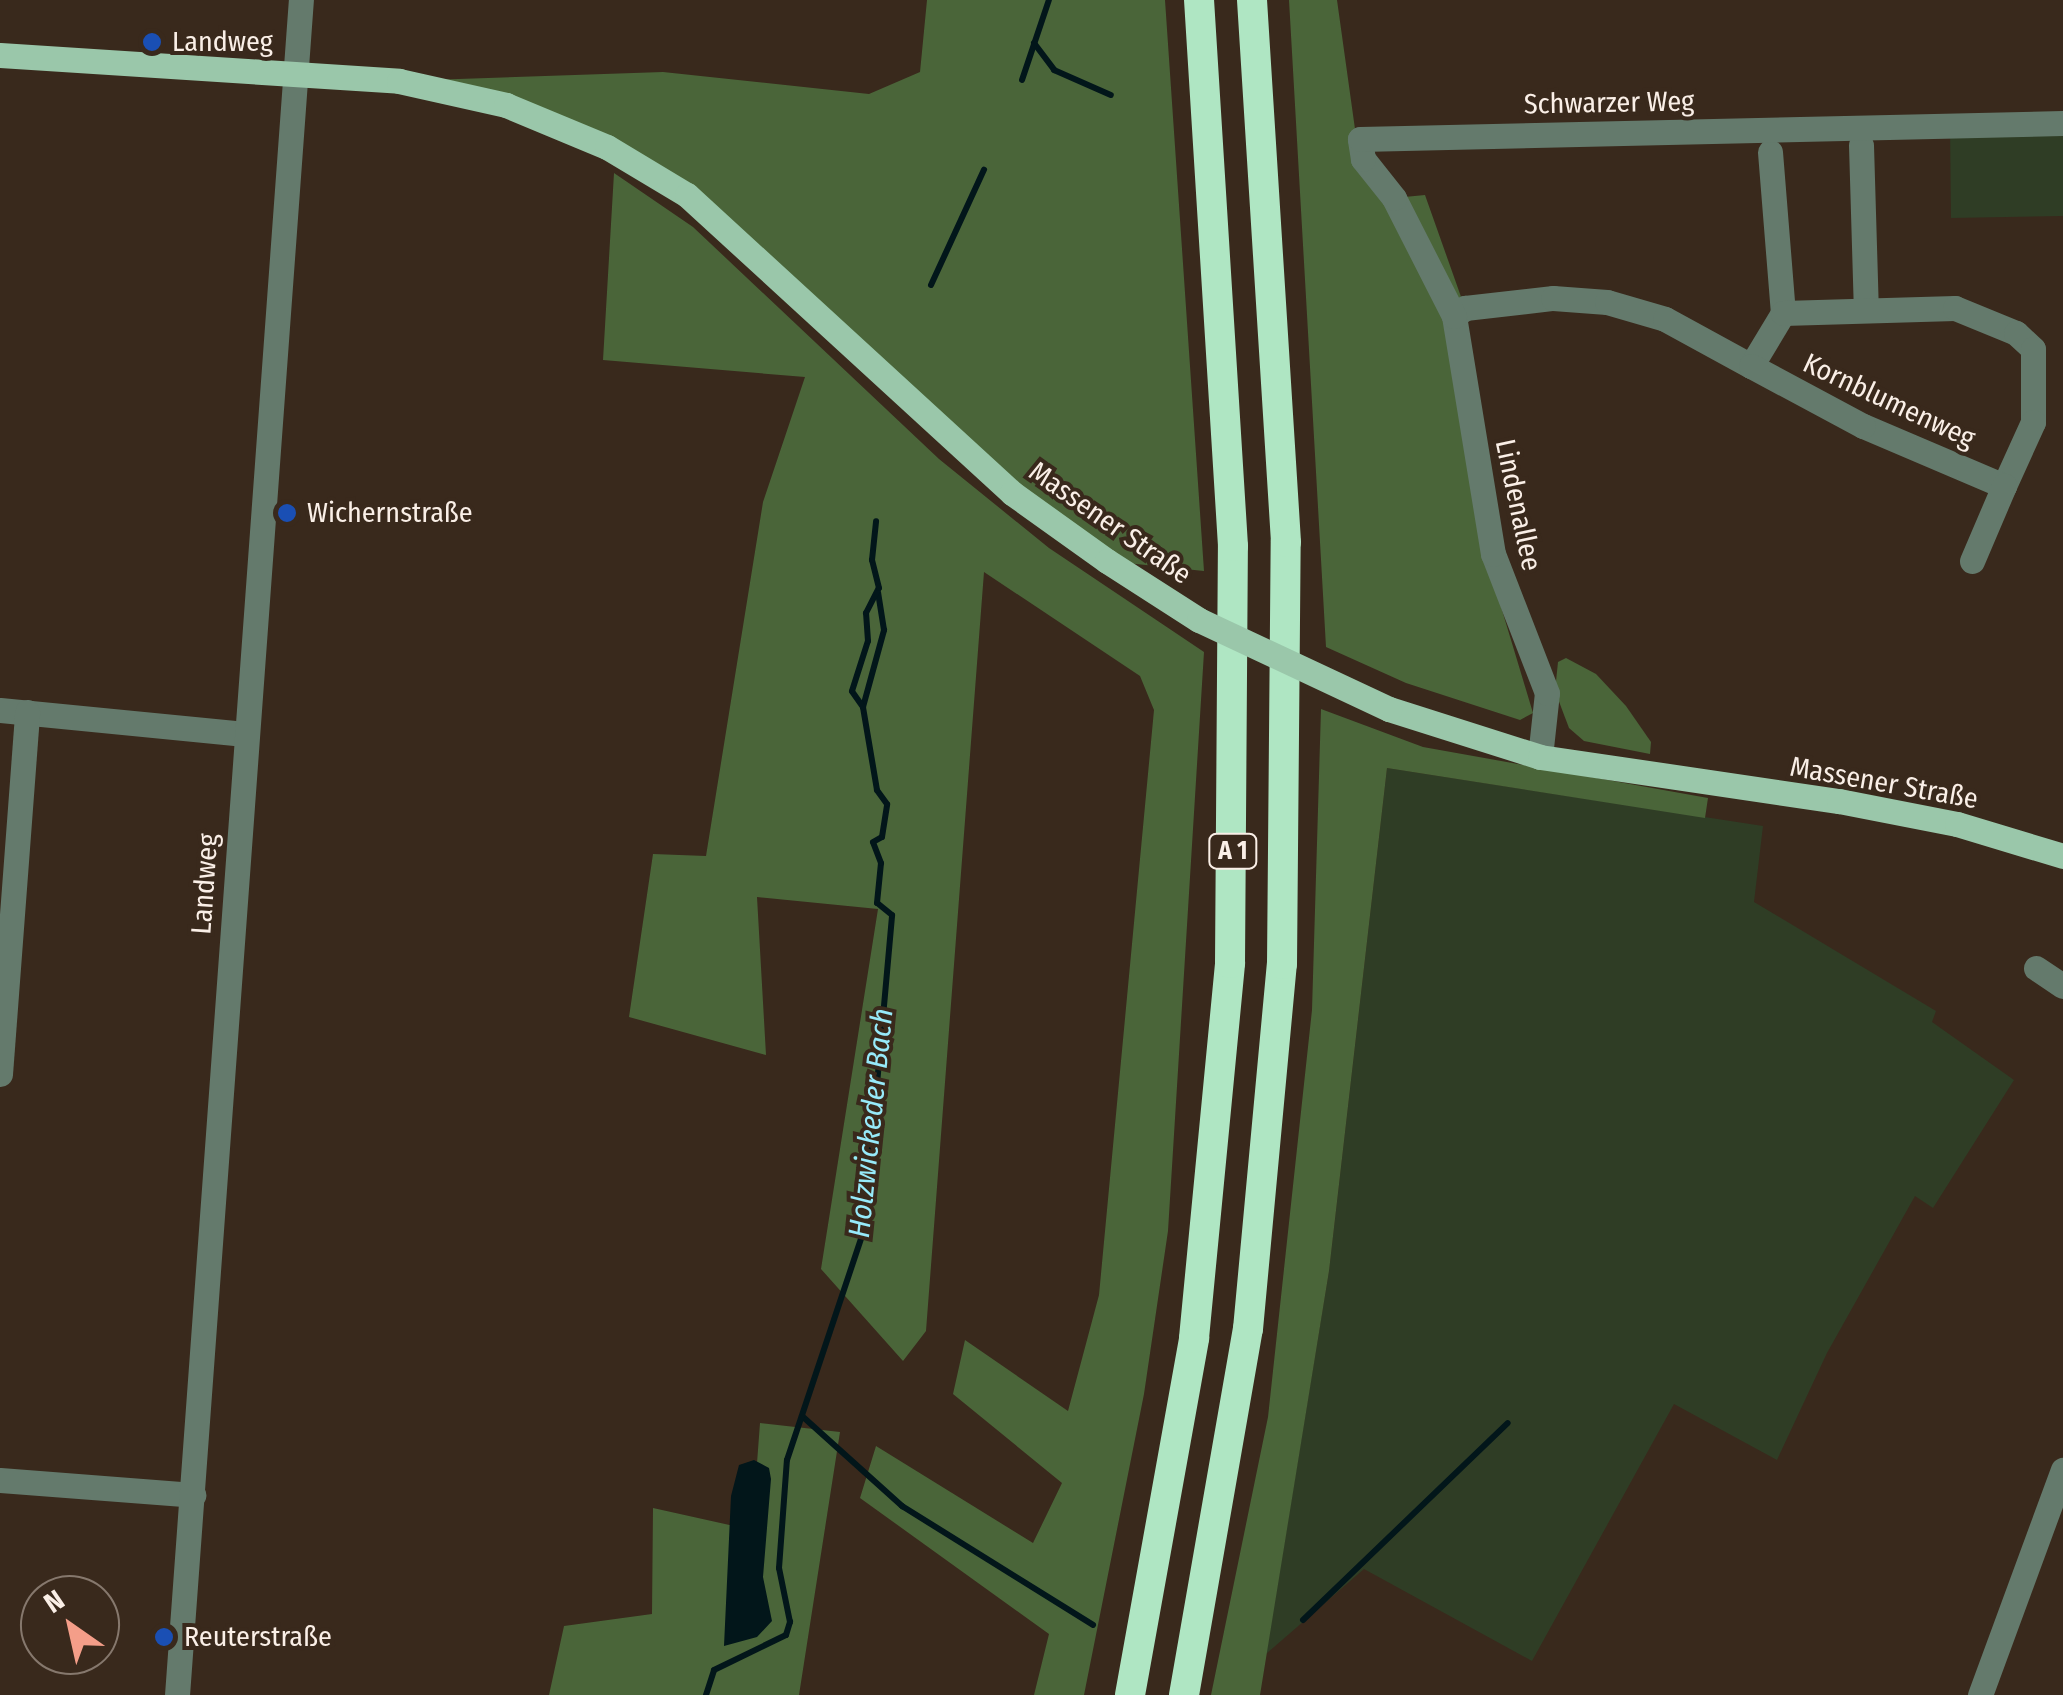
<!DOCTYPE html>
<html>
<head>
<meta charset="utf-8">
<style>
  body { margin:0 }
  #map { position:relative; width:2063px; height:1695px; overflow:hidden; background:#39291c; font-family:"Fira Sans Condensed",sans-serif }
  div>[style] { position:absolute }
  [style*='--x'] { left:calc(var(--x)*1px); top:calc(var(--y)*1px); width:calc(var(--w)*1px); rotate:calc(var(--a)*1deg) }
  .green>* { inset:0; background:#2f3d25 }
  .forest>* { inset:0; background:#4a6539 }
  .water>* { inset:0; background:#02161a }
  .stream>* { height:6px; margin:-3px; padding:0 3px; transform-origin:3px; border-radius:3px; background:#02161a }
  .minor>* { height:25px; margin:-12.5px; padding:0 12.5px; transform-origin:12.5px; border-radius:12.5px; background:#647a6c }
  .major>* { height:25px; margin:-12.5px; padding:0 12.5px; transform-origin:12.5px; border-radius:12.5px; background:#9ac7aa }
  .highway>* { height:30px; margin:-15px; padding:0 15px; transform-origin:15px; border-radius:15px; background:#afe6c3 }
  .major-bridge>* { height:25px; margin:-12.5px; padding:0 12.5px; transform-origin:12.5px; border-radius:12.5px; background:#9ac7aa }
  .dots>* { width:28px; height:28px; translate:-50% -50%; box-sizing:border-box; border:5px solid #39291c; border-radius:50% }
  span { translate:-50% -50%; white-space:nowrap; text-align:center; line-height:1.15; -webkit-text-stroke:8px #39291c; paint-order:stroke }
  .shield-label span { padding:2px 8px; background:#39291c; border:2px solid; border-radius:8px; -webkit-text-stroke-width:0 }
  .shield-label { font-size:25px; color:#faefe7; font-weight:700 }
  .poi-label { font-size:28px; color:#faefe7 }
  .left { translate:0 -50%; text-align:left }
  .street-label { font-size:28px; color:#faefe7 }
  .water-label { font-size:30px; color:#97eafa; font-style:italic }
  .north { position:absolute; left:20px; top:1575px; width:100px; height:100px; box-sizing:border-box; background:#39291c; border:2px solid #86786d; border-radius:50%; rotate:326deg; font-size:28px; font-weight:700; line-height:40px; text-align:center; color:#faefe7 }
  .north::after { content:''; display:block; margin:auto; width:35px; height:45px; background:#f49e89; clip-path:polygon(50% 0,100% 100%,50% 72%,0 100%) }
</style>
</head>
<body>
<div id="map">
  <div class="green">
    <i style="clip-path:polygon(2063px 123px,2063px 216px,1951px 218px,1950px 125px)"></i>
    <i style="clip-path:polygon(1387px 768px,1763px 826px,1754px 902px,1936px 1011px,1932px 1022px,2014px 1080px,1933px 1208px,1915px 1196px,1827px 1353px,1777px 1460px,1674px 1404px,1532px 1661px,1364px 1569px,1266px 1654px,1329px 1271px)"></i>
  </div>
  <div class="forest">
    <i style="clip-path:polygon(927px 0,1165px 0,1204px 571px,1107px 561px,750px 248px,607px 147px,399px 81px,663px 72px,869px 94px,920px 72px)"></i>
    <i style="clip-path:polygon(1289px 0,1337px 0,1355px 129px,1394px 198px,1425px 195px,1465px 308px,1483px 547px,1533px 713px,1520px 720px,1406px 683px,1326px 647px)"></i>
    <i style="clip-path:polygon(614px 173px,693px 227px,939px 459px,1049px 548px,1204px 652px,1168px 1231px,1144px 1394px,1084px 1695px,1034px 1695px,1049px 1634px,860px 1498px,876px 1446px,1033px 1543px,1062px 1483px,953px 1394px,965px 1340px,1068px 1411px,1099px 1295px,1154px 710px,1140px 676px,984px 572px,926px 1331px,903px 1361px,821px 1269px,878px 909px,757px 897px,766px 1055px,629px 1017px,653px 854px,706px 856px,763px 502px,805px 377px,603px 360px)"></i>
    <i style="clip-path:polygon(1566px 658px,1596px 674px,1626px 706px,1651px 742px,1650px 754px,1584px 741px,1569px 728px,1555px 691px,1558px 662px)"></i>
    <i style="clip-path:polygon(1321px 709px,1423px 747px,1708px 798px,1705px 818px,1387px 768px,1329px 1271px,1260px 1695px,1211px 1695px,1268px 1417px,1312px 1010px)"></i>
    <i style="clip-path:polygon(760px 1423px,840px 1432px,799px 1695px,549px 1695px,564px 1626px,652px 1614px,653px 1508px,752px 1530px)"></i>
  </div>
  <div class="water">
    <i style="clip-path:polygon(754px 1460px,769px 1468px,771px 1479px,763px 1577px,772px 1621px,757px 1637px,724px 1646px,731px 1496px,739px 1465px)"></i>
  </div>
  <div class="stream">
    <i style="--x:1034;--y:43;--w:34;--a:53"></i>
    <i style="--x:1054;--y:70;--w:62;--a:23.7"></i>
    <i style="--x:1022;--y:80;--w:84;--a:-71.4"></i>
    <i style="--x:931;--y:285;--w:127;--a:-65.3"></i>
    <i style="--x:863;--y:707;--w:80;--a:-74.7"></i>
    <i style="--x:884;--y:630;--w:38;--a:-99"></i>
    <i style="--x:802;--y:1416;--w:135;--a:42"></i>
    <i style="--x:902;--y:1506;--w:225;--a:31.9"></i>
    <i style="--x:1303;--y:1620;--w:284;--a:-43.9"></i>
    <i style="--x:706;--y:1695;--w:26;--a:-72"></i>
    <i style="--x:714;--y:1670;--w:80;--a:-25.9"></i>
    <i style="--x:786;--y:1635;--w:14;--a:-73"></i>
    <i style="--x:790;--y:1622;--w:55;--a:-101.5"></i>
    <i style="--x:779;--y:1568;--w:108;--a:-85.8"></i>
    <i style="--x:787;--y:1460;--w:243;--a:-71.5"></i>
    <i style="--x:864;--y:1230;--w:316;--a:-84.9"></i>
    <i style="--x:892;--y:915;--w:19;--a:-141"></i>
    <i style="--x:877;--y:903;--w:40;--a:-84.3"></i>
    <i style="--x:881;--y:863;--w:22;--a:-111"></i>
    <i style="--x:873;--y:842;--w:10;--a:-29"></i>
    <i style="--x:882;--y:837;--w:33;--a:-81"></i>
    <i style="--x:887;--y:804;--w:17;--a:-126"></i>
    <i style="--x:877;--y:790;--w:84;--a:-99.6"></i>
    <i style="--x:863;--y:707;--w:19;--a:-125"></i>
    <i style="--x:852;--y:691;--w:52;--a:-72.3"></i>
    <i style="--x:868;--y:641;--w:28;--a:-94"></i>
    <i style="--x:866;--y:613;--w:28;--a:-63"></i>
    <i style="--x:879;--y:588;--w:29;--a:-104"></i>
    <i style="--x:872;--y:560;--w:39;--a:-84"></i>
  </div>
  <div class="minor">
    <i style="--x:1861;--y:145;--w:164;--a:88.3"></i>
    <i style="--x:1770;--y:152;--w:162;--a:85.4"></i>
    <i style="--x:1454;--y:316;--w:14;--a:-36"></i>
    <i style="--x:1465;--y:308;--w:89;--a:-6.5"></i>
    <i style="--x:1553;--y:298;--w:54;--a:4.2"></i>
    <i style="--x:1607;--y:302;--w:60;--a:16.3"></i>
    <i style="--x:1665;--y:319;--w:98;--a:28.7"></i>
    <i style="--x:1751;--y:366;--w:62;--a:-58.9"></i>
    <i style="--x:1783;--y:313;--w:172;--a:-1.7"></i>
    <i style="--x:1955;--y:308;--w:66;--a:22.3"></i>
    <i style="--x:2016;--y:333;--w:23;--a:43"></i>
    <i style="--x:2033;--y:349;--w:73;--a:90"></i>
    <i style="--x:2033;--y:422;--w:70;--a:114.4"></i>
    <i style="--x:2004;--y:486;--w:153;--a:-156.9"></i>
    <i style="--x:1863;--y:426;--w:127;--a:-151.8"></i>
    <i style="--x:1972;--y:561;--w:82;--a:-66.9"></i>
    <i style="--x:0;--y:710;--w:246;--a:5.6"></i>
    <i style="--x:1540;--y:757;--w:64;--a:-83.8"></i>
    <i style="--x:1547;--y:693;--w:149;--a:-111.2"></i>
    <i style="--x:1493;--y:554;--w:241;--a:-99.3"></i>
    <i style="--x:1454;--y:316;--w:132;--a:-117"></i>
    <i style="--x:1394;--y:198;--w:50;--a:-128.5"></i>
    <i style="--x:1363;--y:159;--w:20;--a:-99"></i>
    <i style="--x:1360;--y:139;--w:703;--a:-1.3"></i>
    <i style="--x:2036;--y:968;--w:32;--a:34"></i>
    <i style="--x:0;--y:1074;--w:363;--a:-85.7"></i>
    <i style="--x:0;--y:1480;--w:194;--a:4.4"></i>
    <i style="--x:177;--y:1695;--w:1700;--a:-85.82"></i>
    <i style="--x:1980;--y:1695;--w:240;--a:-69.8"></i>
  </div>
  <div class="major">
    <i style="--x:0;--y:55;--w:400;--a:3.7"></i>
    <i style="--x:399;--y:81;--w:110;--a:12.6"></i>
    <i style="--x:506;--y:105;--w:109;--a:22.6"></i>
    <i style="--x:607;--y:147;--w:93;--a:31"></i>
    <i style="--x:687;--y:195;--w:441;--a:42.5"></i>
    <i style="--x:1012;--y:493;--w:117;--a:35.6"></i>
    <i style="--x:1389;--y:709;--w:158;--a:17.6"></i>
    <i style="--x:1540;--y:757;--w:302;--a:8.4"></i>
    <i style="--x:1839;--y:801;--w:120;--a:11"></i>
    <i style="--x:1957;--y:824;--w:111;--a:16.8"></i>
  </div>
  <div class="highway">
    <i style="--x:1130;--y:1695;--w:363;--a:-79.8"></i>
    <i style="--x:1194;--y:1338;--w:377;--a:-84.5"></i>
    <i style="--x:1230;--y:963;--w:417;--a:-89.6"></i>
    <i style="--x:1233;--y:546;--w:547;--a:-93.56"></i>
    <i style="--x:1184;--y:1695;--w:372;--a:-80.1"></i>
    <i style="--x:1248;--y:1329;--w:367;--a:-84.7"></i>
    <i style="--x:1282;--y:964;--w:422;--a:-89.5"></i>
    <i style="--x:1286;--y:542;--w:543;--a:-93.59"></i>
  </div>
  <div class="major-bridge">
    <i style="--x:1107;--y:561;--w:109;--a:32.7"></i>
    <i style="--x:1199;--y:620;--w:210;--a:25.1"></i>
  </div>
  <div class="dots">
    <i style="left:152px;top:42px;background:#1a4fb4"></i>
    <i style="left:287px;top:513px;background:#1a4fb4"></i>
    <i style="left:164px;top:1637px;background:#1a4fb4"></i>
  </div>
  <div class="shield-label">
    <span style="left:1233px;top:851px">A 1</span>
  </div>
  <div class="poi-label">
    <span class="left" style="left:172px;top:42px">Landweg</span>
    <span class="left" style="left:307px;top:513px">Wichernstraße</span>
    <span class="left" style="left:184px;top:1637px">Reuterstraße</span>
  </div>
  <div class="street-label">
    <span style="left:1609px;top:103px;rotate:-1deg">Schwarzer Weg</span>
    <span style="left:1889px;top:401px;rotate:25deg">Kornblumenweg</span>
    <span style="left:1518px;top:505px;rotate:78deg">Lindenallee</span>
    <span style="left:1110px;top:523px;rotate:35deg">Massener Straße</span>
    <span style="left:1884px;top:783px;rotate:10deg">Massener Straße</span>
    <span style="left:205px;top:884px;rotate:-86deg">Landweg</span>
  </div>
  <div class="water-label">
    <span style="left:871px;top:1123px;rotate:-84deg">Holzwickeder Bach</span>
  </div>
  <div class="north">N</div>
</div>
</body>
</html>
